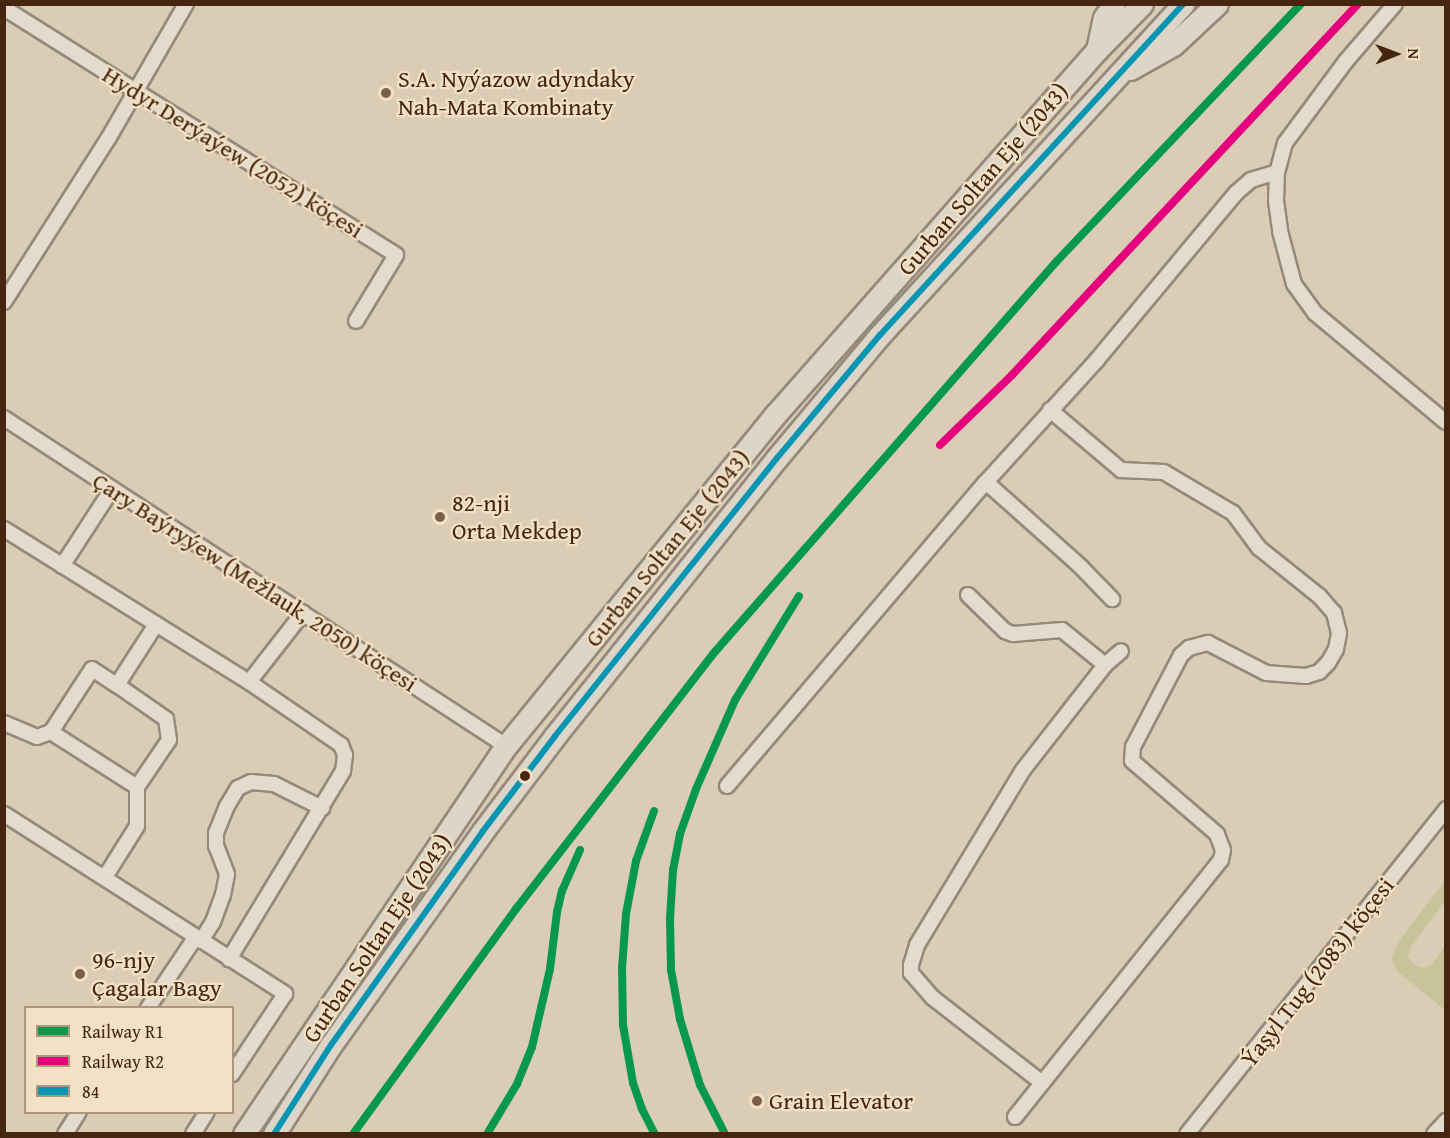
<!DOCTYPE html>
<html>
<head>
<meta charset="utf-8">
<style>
  body { margin:0 }
  #map { position:relative; width:1450px; height:1138px; overflow:hidden; background:#dbcdb5; font-family:"Gentium Book Plus",serif }
  div>[style] { position:absolute }
  [style*='--x'] { left:calc(var(--x)*1px); top:calc(var(--y)*1px); width:calc(var(--w)*1px); rotate:calc(var(--a)*1deg) }
  .green>* { inset:0; background:#c9c39a }
  .roads { filter:drop-shadow(2px 0 #95897a) drop-shadow(-2px 0 #95897a) drop-shadow(0 2px #95897a) drop-shadow(0 -2px #95897a) }
  .minor>* { height:14px; margin:-7px; padding:0 7px; transform-origin:7px; border-radius:7px; background:#e2dbce }
  .highway>* { height:21px; margin:-10.5px; padding:0 10.5px; transform-origin:10.5px; border-radius:10.5px; background:#ddd5c7 }
  .bus-1>* { height:6px; margin:-3px; padding:0 3px; transform-origin:3px; border-radius:3px; background:#0a95b2 }
  .rail-1>* { height:8px; margin:-4px; padding:0 4px; transform-origin:4px; border-radius:4px; background:#07994b }
  .rail-2>* { height:8px; margin:-4px; padding:0 4px; transform-origin:4px; border-radius:4px; background:#e5007d }
  .dots>* { width:16px; height:16px; translate:-50% -50%; box-sizing:border-box; border:3px solid #f2e1c4; border-radius:50% }
  span { translate:-50% -50%; white-space:nowrap; text-align:center; line-height:1.15; -webkit-text-stroke:4.5px #f2e1c4; paint-order:stroke }
  .poi-label { font-size:24px; color:#462611 }
  .left { translate:0 -50%; text-align:left }
  .street-label { font-size:24px; color:#462611 }
  .frame { position:absolute; inset:0; border:6px solid #462611; pointer-events:none }
  .legend { position:absolute; left:24px; top:1006px; width:210px; height:108px; box-sizing:border-box; background:#f2e1c4; border:2px solid #ad967c; margin:0; padding:8px 10px; list-style:none; font-size:18px; color:#462611 }
  .legend li { display:flex; align-items:center; gap:12px; height:30px }
  .legend b { width:30px; border:2px solid #ad967c }
  .north { position:absolute; left:1366px; top:24px; width:60px; height:60px; -webkit-text-stroke:4px #f2e1c4; paint-order:stroke; rotate:89deg; font-size:16px; font-weight:700; line-height:24px; text-align:center; color:#462611 }
  .north::after { content:''; display:block; margin:auto; width:21px; height:27px; background:#462611; clip-path:polygon(50% 0,100% 100%,50% 72%,0 100%) }
</style>
</head>
<body>
<div id="map">
  <div class="green">
    <i style="clip-path:polygon(1445px 881px,1445px 901px,1411px 946px,1408px 956px,1414px 965px,1424px 968px,1433px 963px,1445px 946px,1445px 1010px,1397px 971px,1391px 958px,1401px 938px)"></i>
  </div>
  <div class="roads">
    <div class="minor">
      <i style="--x:1395;--y:4;--w:75;--a:130.7"></i>
      <i style="--x:1346;--y:61;--w:102;--a:126.6"></i>
      <i style="--x:1285;--y:143;--w:30;--a:105"></i>
      <i style="--x:1277;--y:172;--w:29;--a:92"></i>
      <i style="--x:1276;--y:201;--w:30;--a:82"></i>
      <i style="--x:1280;--y:231;--w:55;--a:75.2"></i>
      <i style="--x:1294;--y:284;--w:36;--a:54"></i>
      <i style="--x:1315;--y:313;--w:170;--a:39.8"></i>
      <i style="--x:4;--y:8;--w:463;--a:32.2"></i>
      <i style="--x:396;--y:255;--w:77;--a:121.2"></i>
      <i style="--x:4;--y:302;--w:193;--a:-57.5"></i>
      <i style="--x:108;--y:139;--w:156;--a:-60"></i>
      <i style="--x:4;--y:418;--w:600;--a:33.16"></i>
      <i style="--x:986;--y:482;--w:127;--a:41.8"></i>
      <i style="--x:1081;--y:567;--w:45;--a:45.9"></i>
      <i style="--x:4;--y:529;--w:289;--a:32"></i>
      <i style="--x:249;--y:682;--w:112;--a:34.4"></i>
      <i style="--x:341;--y:745;--w:11;--a:68"></i>
      <i style="--x:345;--y:755;--w:16;--a:97"></i>
      <i style="--x:343;--y:771;--w:220;--a:121.2"></i>
      <i style="--x:62;--y:566;--w:92;--a:-57"></i>
      <i style="--x:968;--y:595;--w:52;--a:44.2"></i>
      <i style="--x:1005;--y:631;--w:9;--a:21"></i>
      <i style="--x:1013;--y:634;--w:49;--a:-4.7"></i>
      <i style="--x:1062;--y:630;--w:55;--a:39.1"></i>
      <i style="--x:249;--y:682;--w:88;--a:-52"></i>
      <i style="--x:4;--y:723;--w:36;--a:23"></i>
      <i style="--x:37;--y:737;--w:15;--a:-20"></i>
      <i style="--x:51;--y:732;--w:102;--a:32.6"></i>
      <i style="--x:51;--y:732;--w:75;--a:-56.9"></i>
      <i style="--x:92;--y:669;--w:30;--a:33"></i>
      <i style="--x:727;--y:786;--w:399;--a:-49.6"></i>
      <i style="--x:986;--y:482;--w:164;--a:-47.7"></i>
      <i style="--x:1096;--y:361;--w:219;--a:-50.2"></i>
      <i style="--x:1236;--y:193;--w:20;--a:-41"></i>
      <i style="--x:1251;--y:180;--w:27;--a:-17"></i>
      <i style="--x:4;--y:814;--w:334;--a:32.6"></i>
      <i style="--x:285;--y:994;--w:96;--a:123.5"></i>
      <i style="--x:105;--y:877;--w:60;--a:-57.9"></i>
      <i style="--x:137;--y:826;--w:39;--a:-90"></i>
      <i style="--x:137;--y:787;--w:57;--a:-55.8"></i>
      <i style="--x:169;--y:740;--w:21;--a:-98"></i>
      <i style="--x:166;--y:719;--w:60;--a:-145.2"></i>
      <i style="--x:117;--y:685;--w:70;--a:-57.2"></i>
      <i style="--x:201;--y:941;--w:22;--a:-58"></i>
      <i style="--x:213;--y:922;--w:29;--a:-70"></i>
      <i style="--x:223;--y:895;--w:21;--a:-79"></i>
      <i style="--x:227;--y:874;--w:30;--a:-111"></i>
      <i style="--x:216;--y:846;--w:13;--a:-90"></i>
      <i style="--x:216;--y:833;--w:29;--a:-68"></i>
      <i style="--x:227;--y:806;--w:21;--a:-59"></i>
      <i style="--x:238;--y:788;--w:14;--a:-25"></i>
      <i style="--x:251;--y:782;--w:23;--a:5"></i>
      <i style="--x:274;--y:784;--w:54;--a:26.6"></i>
      <i style="--x:148;--y:1008;--w:84;--a:-56.1"></i>
      <i style="--x:1041;--y:1082;--w:138;--a:-142.1"></i>
      <i style="--x:932;--y:997;--w:32;--a:-131"></i>
      <i style="--x:911;--y:973;--w:8;--a:-90"></i>
      <i style="--x:911;--y:965;--w:21;--a:-73"></i>
      <i style="--x:917;--y:945;--w:205;--a:-58.8"></i>
      <i style="--x:1023;--y:770;--w:133;--a:-52"></i>
      <i style="--x:1105;--y:665;--w:21;--a:-41"></i>
      <i style="--x:1015;--y:1117;--w:329;--a:-51.3"></i>
      <i style="--x:1221;--y:860;--w:10;--a:-79"></i>
      <i style="--x:1223;--y:850;--w:17;--a:-111"></i>
      <i style="--x:1217;--y:834;--w:112;--a:-139.3"></i>
      <i style="--x:1132;--y:761;--w:14;--a:-86"></i>
      <i style="--x:1133;--y:747;--w:104;--a:-62.4"></i>
      <i style="--x:1181;--y:655;--w:11;--a:-41"></i>
      <i style="--x:1189;--y:648;--w:20;--a:-15"></i>
      <i style="--x:1208;--y:643;--w:65;--a:27.3"></i>
      <i style="--x:1266;--y:673;--w:40;--a:4.3"></i>
      <i style="--x:1306;--y:676;--w:14;--a:-17"></i>
      <i style="--x:1319;--y:672;--w:13;--a:-45"></i>
      <i style="--x:1328;--y:663;--w:16;--a:-60"></i>
      <i style="--x:1336;--y:649;--w:16;--a:-79"></i>
      <i style="--x:1339;--y:633;--w:21;--a:-104"></i>
      <i style="--x:1334;--y:613;--w:23;--a:-131"></i>
      <i style="--x:1319;--y:596;--w:77;--a:-141.3"></i>
      <i style="--x:1259;--y:548;--w:44;--a:-126.6"></i>
      <i style="--x:1233;--y:513;--w:80;--a:-149.3"></i>
      <i style="--x:1164;--y:472;--w:43;--a:-177.3"></i>
      <i style="--x:1121;--y:470;--w:93;--a:-139.8"></i>
      <i style="--x:65;--y:1134;--w:26;--a:-58"></i>
      <i style="--x:193;--y:1134;--w:26;--a:-58"></i>
      <i style="--x:1187;--y:1134;--w:416;--a:-51.4"></i>
      <i style="--x:1434;--y:1134;--w:18;--a:-47"></i>
    </div>
    <div class="highway">
      <i style="--x:1097;--y:50;--w:33;--a:-78"></i>
      <i style="--x:1104;--y:18;--w:17;--a:-54"></i>
      <i style="--x:1130;--y:69;--w:49;--a:-29.2"></i>
      <i style="--x:1173;--y:45;--w:60;--a:-43"></i>
      <i style="--x:244;--y:1134;--w:468;--a:-56"></i>
      <i style="--x:506;--y:746;--w:427;--a:-50.9"></i>
      <i style="--x:775;--y:415;--w:487;--a:-48.6"></i>
      <i style="--x:1097;--y:50;--w:64;--a:-45.6"></i>
      <i style="--x:274;--y:1134;--w:106;--a:-57.4"></i>
      <i style="--x:331;--y:1045;--w:262;--a:-54.6"></i>
      <i style="--x:483;--y:831;--w:119;--a:-52.8"></i>
      <i style="--x:555;--y:736;--w:356;--a:-51.4"></i>
      <i style="--x:777;--y:458;--w:160;--a:-50.1"></i>
      <i style="--x:880;--y:335;--w:449;--a:-47.5"></i>
    </div>
  </div>
  <div class="bus-1">
    <i style="--x:274;--y:1134;--w:106;--a:-57.4"></i>
    <i style="--x:331;--y:1045;--w:262;--a:-54.6"></i>
    <i style="--x:483;--y:831;--w:119;--a:-52.8"></i>
    <i style="--x:555;--y:736;--w:356;--a:-51.4"></i>
    <i style="--x:777;--y:458;--w:160;--a:-50.1"></i>
    <i style="--x:880;--y:335;--w:449;--a:-47.5"></i>
  </div>
  <div class="rail-1">
    <i style="--x:654;--y:811;--w:53;--a:109.8"></i>
    <i style="--x:636;--y:861;--w:54;--a:100.7"></i>
    <i style="--x:626;--y:914;--w:54;--a:94.2"></i>
    <i style="--x:622;--y:968;--w:57;--a:89"></i>
    <i style="--x:623;--y:1025;--w:59;--a:80.2"></i>
    <i style="--x:633;--y:1083;--w:28;--a:71"></i>
    <i style="--x:642;--y:1109;--w:28;--a:63"></i>
    <i style="--x:353;--y:1134;--w:278;--a:-54.1"></i>
    <i style="--x:516;--y:909;--w:322;--a:-52.3"></i>
    <i style="--x:713;--y:654;--w:521;--a:-48.81"></i>
    <i style="--x:1056;--y:262;--w:356;--a:-46.5"></i>
    <i style="--x:487;--y:1134;--w:58;--a:-59"></i>
    <i style="--x:517;--y:1084;--w:40;--a:-68"></i>
    <i style="--x:532;--y:1047;--w:80;--a:-77"></i>
    <i style="--x:550;--y:969;--w:57;--a:-83"></i>
    <i style="--x:557;--y:912;--w:22;--a:-77"></i>
    <i style="--x:562;--y:891;--w:45;--a:-66.3"></i>
    <i style="--x:725;--y:1134;--w:55;--a:-117"></i>
    <i style="--x:700;--y:1085;--w:69;--a:-106.9"></i>
    <i style="--x:680;--y:1019;--w:50;--a:-100.4"></i>
    <i style="--x:671;--y:970;--w:51;--a:-91.1"></i>
    <i style="--x:670;--y:919;--w:49;--a:-86.5"></i>
    <i style="--x:673;--y:870;--w:37;--a:-79"></i>
    <i style="--x:680;--y:834;--w:48;--a:-70.4"></i>
    <i style="--x:696;--y:789;--w:97;--a:-66.3"></i>
    <i style="--x:735;--y:700;--w:122;--a:-58.4"></i>
  </div>
  <div class="rail-2">
    <i style="--x:940;--y:445;--w:100;--a:-44.2"></i>
    <i style="--x:1012;--y:375;--w:507;--a:-47"></i>
  </div>
  <div class="dots">
    <i style="left:386px;top:93px;background:#7a604a"></i>
    <i style="left:440px;top:517px;background:#7a604a"></i>
    <i style="left:525px;top:776px;background:#462611"></i>
    <i style="left:80px;top:974px;background:#7a604a"></i>
    <i style="left:757px;top:1101px;background:#7a604a"></i>
  </div>
  <div class="poi-label">
    <span class="left" style="left:398px;top:93px">S.A. Nyýazow adyndaky<br>Nah-Mata Kombinaty</span>
    <span class="left" style="left:452px;top:517px">82-nji<br>Orta Mekdep</span>
    <span class="left" style="left:92px;top:974px">96-njy<br>Çagalar Bagy</span>
    <span class="left" style="left:769px;top:1101px">Grain Elevator</span>
  </div>
  <div class="street-label">
    <span style="left:233px;top:152px;rotate:32deg">Hydyr Derýaýew (2052) köçesi</span>
    <span style="left:983px;top:179px;rotate:-49deg">Gurban Soltan Eje (2043)</span>
    <span style="left:667px;top:548px;rotate:-51deg">Gurban Soltan Eje (2043)</span>
    <span style="left:255px;top:582px;rotate:33deg">Çary Baýryýew (Mežlauk, 2050) köçesi</span>
    <span style="left:377px;top:938px;rotate:-56deg">Gurban Soltan Eje (2043)</span>
    <span style="left:1317px;top:972px;rotate:-52deg">Ýaşyl Tug (2083) köçesi</span>
  </div>
  <div class="frame"></div>
  <ul class="legend">
  <li><b style="height:8px;background:#07994b"></b>Railway R1</li>
  <li><b style="height:8px;background:#e5007d"></b>Railway R2</li>
  <li><b style="height:8px;background:#0a95b2"></b>84</li>
  </ul>
  <div class="north">N</div>
</div>
</body>
</html>
